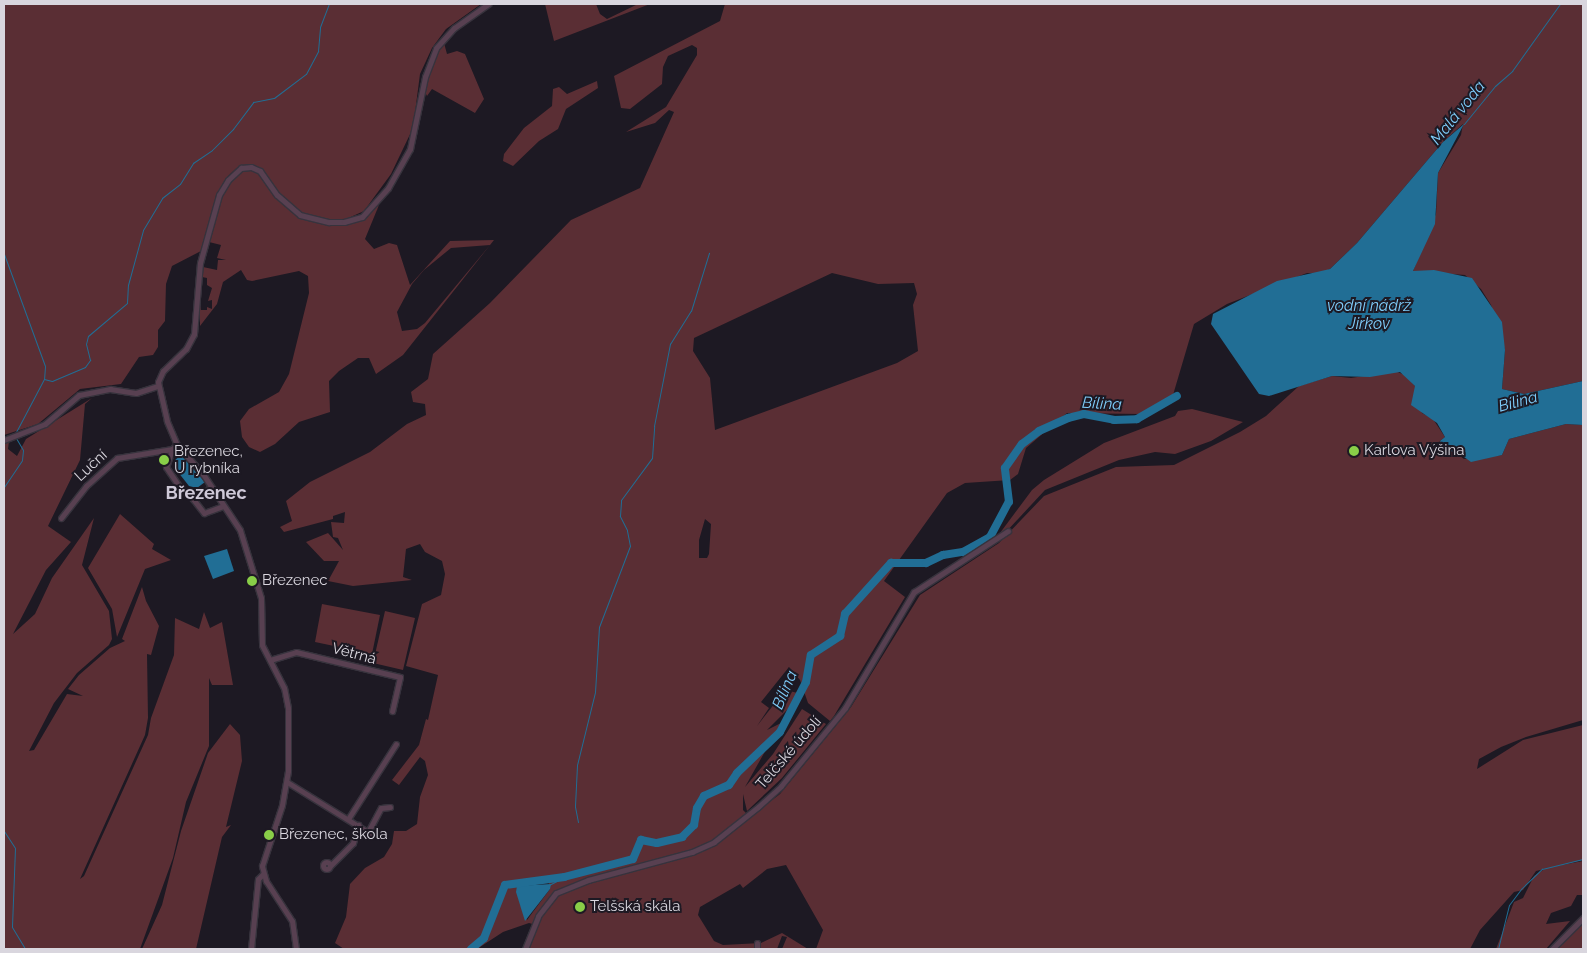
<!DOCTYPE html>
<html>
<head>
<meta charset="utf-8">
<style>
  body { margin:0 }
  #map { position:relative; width:1587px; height:953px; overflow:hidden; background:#1d1923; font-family:Raleway,sans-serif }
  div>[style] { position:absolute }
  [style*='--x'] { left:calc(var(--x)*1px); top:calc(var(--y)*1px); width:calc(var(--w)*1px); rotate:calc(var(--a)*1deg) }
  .green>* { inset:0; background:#5a2e34 }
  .water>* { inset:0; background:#216e95 }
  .stream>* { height:1px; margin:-0.5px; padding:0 0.5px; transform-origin:0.5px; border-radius:0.5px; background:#216e95 }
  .river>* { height:8px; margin:-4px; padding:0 4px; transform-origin:4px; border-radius:4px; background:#216e95 }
  .roads { filter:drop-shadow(1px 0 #37333d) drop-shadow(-1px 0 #37333d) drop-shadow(0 1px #37333d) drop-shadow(0 -1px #37333d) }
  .minor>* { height:5px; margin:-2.5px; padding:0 2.5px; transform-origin:2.5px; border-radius:2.5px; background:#584051 }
  .minor>.ring { margin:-2.5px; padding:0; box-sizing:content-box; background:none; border:5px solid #584051; border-radius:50% }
  .dots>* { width:14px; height:14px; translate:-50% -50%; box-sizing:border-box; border:2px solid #1d1923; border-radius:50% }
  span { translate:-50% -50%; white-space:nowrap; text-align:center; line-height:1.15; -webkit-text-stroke:4px #1d1923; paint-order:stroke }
  .poi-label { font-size:15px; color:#d9d6de }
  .left { translate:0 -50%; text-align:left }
  .street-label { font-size:15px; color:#d9d6de }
  .water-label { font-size:16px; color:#7fcdfa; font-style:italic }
  .quarter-label { font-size:18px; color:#cfc9d8; font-weight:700 }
  .frame { position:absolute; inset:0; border:5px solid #d9d6de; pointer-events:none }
</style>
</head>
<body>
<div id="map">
  <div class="green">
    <i style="clip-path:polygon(4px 4px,481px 4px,446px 29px,432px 48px,420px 74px,413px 128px,391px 174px,364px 211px,344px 220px,329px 220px,301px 213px,279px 194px,261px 169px,251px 165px,240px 165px,226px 178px,217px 194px,201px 251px,172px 266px,166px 284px,165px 321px,158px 330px,158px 347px,153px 355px,139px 357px,121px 384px,80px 389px,38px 424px,4px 435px)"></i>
    <i style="clip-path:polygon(545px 4px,596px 4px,600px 14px,607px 19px,638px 4px,650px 4px,554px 41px)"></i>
    <i style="clip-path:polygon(evenodd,725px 4px,1583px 4px,1583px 381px,1524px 394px,1502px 389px,1505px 350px,1491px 305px,1481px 289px,1465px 275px,1413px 271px,1436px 214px,1438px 173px,1461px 135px,1463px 124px,1443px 142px,1357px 243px,1330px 269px,1321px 273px,1307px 273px,1227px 304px,1194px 324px,1173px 395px,1141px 414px,1067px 413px,1026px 448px,1018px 474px,1010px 480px,965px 483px,947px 493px,884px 581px,905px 597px,834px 716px,830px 721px,808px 703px,800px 680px,789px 667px,761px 702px,769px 708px,757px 726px,775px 703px,780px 708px,789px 691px,798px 693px,790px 707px,767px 730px,781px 723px,745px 787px,773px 754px,802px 709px,826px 724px,782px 778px,747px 811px,743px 794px,743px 810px,750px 817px,780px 794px,851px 707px,920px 595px,999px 543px,1044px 496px,1116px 467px,1174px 465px,1240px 432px,1266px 416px,1299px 386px,1332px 376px,1351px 378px,1395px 371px,1405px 375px,1415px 386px,1422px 413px,1433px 419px,1445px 437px,1440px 441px,1464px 459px,1502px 455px,1509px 439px,1566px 424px,1583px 425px,1583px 720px,1526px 737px,1501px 747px,1479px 759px,1477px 769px,1523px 740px,1583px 725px,1583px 860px,1536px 871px,1523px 890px,1514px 892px,1480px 930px,1470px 949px,816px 949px,823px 930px,786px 865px,767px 869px,743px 888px,740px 884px,700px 907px,698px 915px,714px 941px,723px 945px,761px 943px,782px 933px,808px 949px,782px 949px,787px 937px,782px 936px,777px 949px,527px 949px,536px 925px,529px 923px,503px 932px,477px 949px,344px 949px,335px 943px,346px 917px,350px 884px,365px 868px,384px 857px,392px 844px,394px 831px,406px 831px,417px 824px,420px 797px,428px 775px,425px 761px,420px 757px,399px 785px,392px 780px,419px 745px,426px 719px,428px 720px,438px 675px,406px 666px,422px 604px,441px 595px,445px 574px,442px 561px,425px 552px,420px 544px,406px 549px,403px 577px,412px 580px,353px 586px,328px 581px,339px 561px,324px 561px,306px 542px,328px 533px,343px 550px,338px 538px,333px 537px,331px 522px,344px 523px,345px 512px,333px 516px,333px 519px,284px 532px,280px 527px,292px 521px,286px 501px,310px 482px,370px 452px,407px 424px,426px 415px,425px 404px,413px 402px,411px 392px,428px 379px,433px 354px,490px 303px,571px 220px,640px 188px,674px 112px,669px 110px,655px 123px,626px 132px,666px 107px,697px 55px,697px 48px,692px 45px,668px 56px,663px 67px,662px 84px,630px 109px,621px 108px,614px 76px,720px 21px,725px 4px,832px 273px,878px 284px,914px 283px,917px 294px,913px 305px,918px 351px,897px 363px,715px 430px,710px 378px,693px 351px,694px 338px,832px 273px,725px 4px,705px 519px,711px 524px,709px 554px,707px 558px,699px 558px,699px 540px,705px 519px,725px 4px,549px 883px,550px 889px,527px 920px,524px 885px,549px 883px)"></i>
    <i style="clip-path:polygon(444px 43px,447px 54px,457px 51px,465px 54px,484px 99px,475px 113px,432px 89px,427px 96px,425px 92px,432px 61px)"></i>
    <i style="clip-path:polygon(597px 81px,598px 88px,566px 109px,558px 129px,539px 141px,513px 166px,503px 161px,504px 154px,524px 128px,552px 106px,553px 89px,559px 87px,567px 94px)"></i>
    <i style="clip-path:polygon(evenodd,250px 169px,258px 173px,291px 212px,308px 221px,345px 225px,363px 219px,379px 205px,365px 239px,374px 249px,389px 243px,397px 245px,410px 285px,450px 241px,494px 240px,403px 355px,376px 374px,369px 358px,358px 358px,339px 371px,329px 381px,330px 412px,299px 422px,275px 444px,260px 452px,249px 447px,242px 437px,240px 421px,249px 409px,279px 392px,289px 374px,309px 293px,308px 276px,299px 271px,252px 281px,247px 280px,241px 270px,223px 282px,217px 304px,200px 326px,200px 303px,201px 310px,207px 310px,207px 307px,212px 309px,212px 300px,208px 301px,212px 288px,207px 285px,207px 278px,202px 277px,200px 285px,203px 267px,217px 270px,218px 260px,226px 260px,217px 258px,221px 245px,209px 242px,209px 238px,221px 196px,230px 181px,242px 170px,250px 169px,490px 245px,425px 323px,417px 329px,402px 331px,397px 312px,412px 284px,424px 270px,451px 248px,490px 245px)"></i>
    <i style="clip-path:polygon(92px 398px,85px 404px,80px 460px,48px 526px,71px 542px,46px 570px,13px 634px,35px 614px,52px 578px,94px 518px,82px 565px,109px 611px,112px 639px,109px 645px,77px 673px,54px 703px,29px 751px,34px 750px,67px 694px,83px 696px,68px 689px,79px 675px,110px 648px,125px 641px,122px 639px,142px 587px,146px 601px,159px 626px,151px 655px,147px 654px,148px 718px,145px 735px,80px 879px,84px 876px,148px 735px,151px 718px,174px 655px,175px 618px,199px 629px,204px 612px,210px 628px,222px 622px,233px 685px,212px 685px,209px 678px,209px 746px,186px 802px,173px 858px,140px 949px,4px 949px,4px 444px,9px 441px,8px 449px,17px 456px,26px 439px)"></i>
    <i style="clip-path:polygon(1192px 409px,1243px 422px,1211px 441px,1175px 454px,1155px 452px,1119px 460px,1045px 490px,1006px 532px,997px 537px,1032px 490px,1044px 480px,1104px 443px,1175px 416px,1178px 411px)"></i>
    <i style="clip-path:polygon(120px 514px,154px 544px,152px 549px,171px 560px,145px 569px,117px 637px,112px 609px,88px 568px)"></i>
    <i style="clip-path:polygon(322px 604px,380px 615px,372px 654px,315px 642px)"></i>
    <i style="clip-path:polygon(385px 611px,415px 618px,403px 670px,373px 663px)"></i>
    <i style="clip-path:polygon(230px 724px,240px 735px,242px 761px,226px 827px,231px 825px,222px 837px,196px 949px,142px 949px,162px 905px,181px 831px,208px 753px)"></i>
    <i style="clip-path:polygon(1583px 861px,1583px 895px,1577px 895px,1571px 906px,1551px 913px,1546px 924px,1570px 921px,1546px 949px,1496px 949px,1514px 902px,1523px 898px,1534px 876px,1546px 868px)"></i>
    <i style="clip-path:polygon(1583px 922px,1583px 949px,1557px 949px,1562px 941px)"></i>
  </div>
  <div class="water">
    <i style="clip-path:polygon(1464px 124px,1438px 173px,1435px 224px,1413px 271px,1434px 270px,1472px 278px,1502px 322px,1505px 350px,1502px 389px,1524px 394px,1583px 381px,1583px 425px,1566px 424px,1509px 439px,1502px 455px,1471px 462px,1460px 454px,1447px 450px,1440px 441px,1445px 437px,1437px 423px,1411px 405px,1415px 386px,1400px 372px,1370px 377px,1332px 376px,1269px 396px,1259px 394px,1211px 324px,1213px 314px,1277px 281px,1330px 269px,1357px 243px,1443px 142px)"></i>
    <i style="clip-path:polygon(181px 455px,205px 482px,197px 488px,189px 486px,174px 467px,174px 461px)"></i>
    <i style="clip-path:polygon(227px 549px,234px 571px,213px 579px,204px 556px)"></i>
    <i style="clip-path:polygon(551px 884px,550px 889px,525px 921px,516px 892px,517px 886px)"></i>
  </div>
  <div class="stream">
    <i style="--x:1464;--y:124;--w:49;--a:-50.8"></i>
    <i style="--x:1495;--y:86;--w:23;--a:-41"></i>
    <i style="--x:1512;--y:71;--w:82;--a:-54.4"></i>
    <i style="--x:4;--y:254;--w:119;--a:69.9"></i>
    <i style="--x:45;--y:366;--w:13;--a:94"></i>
    <i style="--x:16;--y:432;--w:60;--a:-62.2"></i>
    <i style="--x:44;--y:379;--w:8;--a:14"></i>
    <i style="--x:52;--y:381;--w:36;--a:-23"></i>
    <i style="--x:85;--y:367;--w:9;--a:-54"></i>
    <i style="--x:90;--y:360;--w:16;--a:-104"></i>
    <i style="--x:86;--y:344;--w:8;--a:-76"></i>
    <i style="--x:88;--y:336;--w:51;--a:-40.2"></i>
    <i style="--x:127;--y:303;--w:18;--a:-87"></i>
    <i style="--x:128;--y:285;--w:57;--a:-74.7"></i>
    <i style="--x:143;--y:230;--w:37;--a:-59"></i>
    <i style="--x:162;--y:198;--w:23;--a:-38"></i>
    <i style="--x:180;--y:184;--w:25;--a:-58"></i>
    <i style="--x:193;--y:163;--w:23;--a:-34"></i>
    <i style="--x:212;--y:150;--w:30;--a:-45"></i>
    <i style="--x:233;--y:129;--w:34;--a:-53"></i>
    <i style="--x:253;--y:102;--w:21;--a:-11"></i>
    <i style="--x:274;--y:98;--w:40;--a:-37"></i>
    <i style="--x:306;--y:74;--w:26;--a:-62"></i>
    <i style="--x:318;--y:51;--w:24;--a:-85"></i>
    <i style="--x:320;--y:27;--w:25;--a:-69"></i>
    <i style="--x:4;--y:487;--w:32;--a:-56"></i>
    <i style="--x:22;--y:460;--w:10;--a:-84"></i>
    <i style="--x:23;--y:450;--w:14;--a:-120"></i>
    <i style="--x:578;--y:822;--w:16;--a:-101"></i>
    <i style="--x:575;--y:806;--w:41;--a:-87.2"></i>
    <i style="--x:577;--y:765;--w:75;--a:-76.1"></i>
    <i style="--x:595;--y:692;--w:65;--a:-86.5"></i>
    <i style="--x:599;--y:627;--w:87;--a:-69.1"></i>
    <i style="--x:630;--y:546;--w:16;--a:-101"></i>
    <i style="--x:627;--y:530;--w:16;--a:-117"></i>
    <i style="--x:620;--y:516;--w:16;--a:-86"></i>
    <i style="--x:621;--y:500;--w:52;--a:-53.6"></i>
    <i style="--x:652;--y:458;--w:32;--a:-86"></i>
    <i style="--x:654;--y:426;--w:84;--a:-79"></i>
    <i style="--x:670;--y:344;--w:39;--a:-58"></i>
    <i style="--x:691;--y:311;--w:61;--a:-72.8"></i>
    <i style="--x:4;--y:831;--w:20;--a:57"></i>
    <i style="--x:15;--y:848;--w:79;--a:92.2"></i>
    <i style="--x:12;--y:927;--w:26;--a:59"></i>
    <i style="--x:516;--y:882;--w:4;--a:45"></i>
    <i style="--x:549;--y:885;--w:17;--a:-28"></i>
    <i style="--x:1498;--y:949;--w:45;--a:-76"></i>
    <i style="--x:1509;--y:905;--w:21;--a:-53"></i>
    <i style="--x:1522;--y:888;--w:28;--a:-44"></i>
    <i style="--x:1542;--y:869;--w:42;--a:-13.7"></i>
  </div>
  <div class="river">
    <i style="--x:471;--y:949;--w:17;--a:-40"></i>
    <i style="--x:484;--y:938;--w:57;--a:-68.4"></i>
    <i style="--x:505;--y:885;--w:60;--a:-7.7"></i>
    <i style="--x:564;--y:877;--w:71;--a:-14.6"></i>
    <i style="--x:633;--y:859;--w:21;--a:-67"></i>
    <i style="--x:641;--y:840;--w:16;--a:11"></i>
    <i style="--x:657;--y:843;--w:26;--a:-13"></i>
    <i style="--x:682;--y:837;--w:17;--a:-45"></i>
    <i style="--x:694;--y:825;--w:17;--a:-80"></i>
    <i style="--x:697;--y:808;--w:14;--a:-60"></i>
    <i style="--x:704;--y:796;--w:27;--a:-24"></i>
    <i style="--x:729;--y:785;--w:14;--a:-56"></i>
    <i style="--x:737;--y:773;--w:59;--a:-43.6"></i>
    <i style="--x:780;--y:732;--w:56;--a:-62.5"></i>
    <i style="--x:806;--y:682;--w:27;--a:-80"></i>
    <i style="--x:811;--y:655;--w:35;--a:-33"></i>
    <i style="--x:840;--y:636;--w:23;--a:-77"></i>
    <i style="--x:845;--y:614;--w:69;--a:-48"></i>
    <i style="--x:891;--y:563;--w:35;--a:0"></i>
    <i style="--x:926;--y:563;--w:19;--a:-25"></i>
    <i style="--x:943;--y:555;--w:20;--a:-9"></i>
    <i style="--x:963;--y:552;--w:31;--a:-29"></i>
    <i style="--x:990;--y:537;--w:40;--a:-62"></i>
    <i style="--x:1009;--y:502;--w:34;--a:-97"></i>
    <i style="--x:1005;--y:468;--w:29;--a:-55"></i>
    <i style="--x:1022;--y:444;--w:21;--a:-37"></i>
    <i style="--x:1039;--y:431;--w:32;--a:-24"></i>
    <i style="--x:1068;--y:418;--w:16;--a:-14"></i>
    <i style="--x:1084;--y:414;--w:31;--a:11"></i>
    <i style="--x:1114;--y:420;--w:23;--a:-2"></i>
    <i style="--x:1137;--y:419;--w:46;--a:-29.9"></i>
  </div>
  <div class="roads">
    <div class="minor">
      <i style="--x:4;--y:440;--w:44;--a:-21.3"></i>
      <i style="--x:45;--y:424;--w:45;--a:-40.5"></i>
      <i style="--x:79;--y:395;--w:32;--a:-11"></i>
      <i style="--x:110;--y:389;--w:26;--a:9"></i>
      <i style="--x:136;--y:393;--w:23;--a:-18"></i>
      <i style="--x:172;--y:449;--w:19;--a:108"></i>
      <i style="--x:166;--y:467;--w:25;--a:56"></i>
      <i style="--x:180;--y:488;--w:17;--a:40"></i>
      <i style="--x:193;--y:499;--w:20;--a:-33"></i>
      <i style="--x:193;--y:499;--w:18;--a:52"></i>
      <i style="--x:204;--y:513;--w:20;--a:-20"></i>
      <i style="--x:61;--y:518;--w:41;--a:-52"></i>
      <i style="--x:86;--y:486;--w:42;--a:-42.1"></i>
      <i style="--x:117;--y:458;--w:56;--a:-9.3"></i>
      <i style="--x:172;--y:449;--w:6;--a:-39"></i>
      <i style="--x:270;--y:660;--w:27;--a:-17"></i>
      <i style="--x:296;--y:652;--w:107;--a:13.5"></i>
      <i style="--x:400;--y:677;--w:35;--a:103"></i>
      <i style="--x:287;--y:782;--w:99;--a:31.8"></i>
      <i style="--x:348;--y:819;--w:89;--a:-57.4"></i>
      <i style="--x:368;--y:832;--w:27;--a:-62"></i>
      <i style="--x:381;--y:808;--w:9;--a:-6"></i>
      <i class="ring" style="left:323.5px;top:862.5px;width:2px;height:2px"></i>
      <i style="--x:331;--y:865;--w:31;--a:-45"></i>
      <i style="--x:353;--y:843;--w:19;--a:-74"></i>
      <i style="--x:251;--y:949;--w:70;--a:-84.3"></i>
      <i style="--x:258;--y:879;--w:7;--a:-45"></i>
      <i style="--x:296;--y:949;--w:28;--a:-98"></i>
      <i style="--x:292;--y:921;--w:48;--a:-123"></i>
      <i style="--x:266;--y:881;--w:16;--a:-105"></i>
      <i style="--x:262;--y:866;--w:64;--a:-71.8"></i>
      <i style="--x:282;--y:805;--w:35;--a:-80"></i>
      <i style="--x:288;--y:771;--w:63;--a:-90"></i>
      <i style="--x:288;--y:708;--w:20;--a:-101"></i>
      <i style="--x:284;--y:688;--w:48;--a:-117.1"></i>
      <i style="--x:262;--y:645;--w:47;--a:-91.2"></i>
      <i style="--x:261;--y:598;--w:71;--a:-107.2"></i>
      <i style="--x:240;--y:530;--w:67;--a:-123.5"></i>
      <i style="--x:203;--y:474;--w:39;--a:-132"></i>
      <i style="--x:177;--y:445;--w:26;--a:-113"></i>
      <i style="--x:167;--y:421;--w:40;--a:-103"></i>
      <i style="--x:158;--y:382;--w:12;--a:-66"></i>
      <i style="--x:163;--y:371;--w:32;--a:-44"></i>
      <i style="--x:186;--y:349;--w:17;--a:-62"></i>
      <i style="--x:194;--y:334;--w:71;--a:-85.2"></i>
      <i style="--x:200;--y:263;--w:71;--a:-74.4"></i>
      <i style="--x:219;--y:195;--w:17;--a:-59"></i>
      <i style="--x:228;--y:180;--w:18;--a:-43"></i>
      <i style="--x:241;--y:168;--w:10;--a:-6"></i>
      <i style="--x:251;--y:167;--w:10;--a:24"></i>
      <i style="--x:260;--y:171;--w:29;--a:55"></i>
      <i style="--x:277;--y:195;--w:30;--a:41"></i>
      <i style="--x:300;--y:215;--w:30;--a:14"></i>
      <i style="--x:329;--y:222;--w:15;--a:0"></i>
      <i style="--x:344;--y:222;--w:19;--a:-16"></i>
      <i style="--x:362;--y:217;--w:39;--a:-48"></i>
      <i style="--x:388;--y:188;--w:45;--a:-60.6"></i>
      <i style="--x:410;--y:149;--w:74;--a:-78.2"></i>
      <i style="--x:425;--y:77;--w:31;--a:-69"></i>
      <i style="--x:436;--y:48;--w:27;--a:-48"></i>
      <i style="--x:454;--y:28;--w:42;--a:-35.2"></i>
      <i style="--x:525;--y:949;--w:35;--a:-68"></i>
      <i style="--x:538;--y:916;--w:29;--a:-52"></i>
      <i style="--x:556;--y:893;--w:35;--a:-22"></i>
      <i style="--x:588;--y:880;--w:108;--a:-15.1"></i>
      <i style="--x:692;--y:852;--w:24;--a:-24"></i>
      <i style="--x:714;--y:842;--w:56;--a:-38.5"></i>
      <i style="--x:758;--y:807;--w:31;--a:-42"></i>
      <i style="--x:781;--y:786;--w:101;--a:-50.6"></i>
      <i style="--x:845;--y:708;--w:135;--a:-59.3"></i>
      <i style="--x:914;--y:592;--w:112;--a:-33"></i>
      <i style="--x:757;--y:949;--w:6;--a:-90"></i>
      <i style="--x:1552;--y:949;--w:44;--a:-45"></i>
    </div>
  </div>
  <div class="dots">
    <i style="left:1354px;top:451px;background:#89ce48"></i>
    <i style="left:164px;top:460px;background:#89ce48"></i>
    <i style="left:252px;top:581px;background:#89ce48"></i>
    <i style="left:269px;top:835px;background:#89ce48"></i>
    <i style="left:580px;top:907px;background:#89ce48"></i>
  </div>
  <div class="poi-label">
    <span class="left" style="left:174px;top:460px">Březenec,<br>U rybníka</span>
    <span class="left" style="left:1364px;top:451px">Karlova Výšina</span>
    <span class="left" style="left:262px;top:581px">Březenec</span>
    <span class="left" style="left:279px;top:835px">Březenec, škola</span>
    <span class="left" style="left:590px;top:907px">Telšská skála</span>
  </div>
  <div class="street-label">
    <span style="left:91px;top:466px;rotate:-43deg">Luční</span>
    <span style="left:354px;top:654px;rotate:15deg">Větrná</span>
    <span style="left:789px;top:753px;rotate:-49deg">Telčské údolí</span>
  </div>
  <div class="water-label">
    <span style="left:1458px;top:113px;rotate:-51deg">Malá voda</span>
    <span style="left:1369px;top:315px">vodní nádrž<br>Jirkov</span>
    <span style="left:1518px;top:402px;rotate:-15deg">Bílina</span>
    <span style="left:1102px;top:404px;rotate:3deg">Bílina</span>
    <span style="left:785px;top:690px;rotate:-67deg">Bílina</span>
  </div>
  <div class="quarter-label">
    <span style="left:206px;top:493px">Březenec</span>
  </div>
  <div class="frame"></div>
</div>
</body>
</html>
